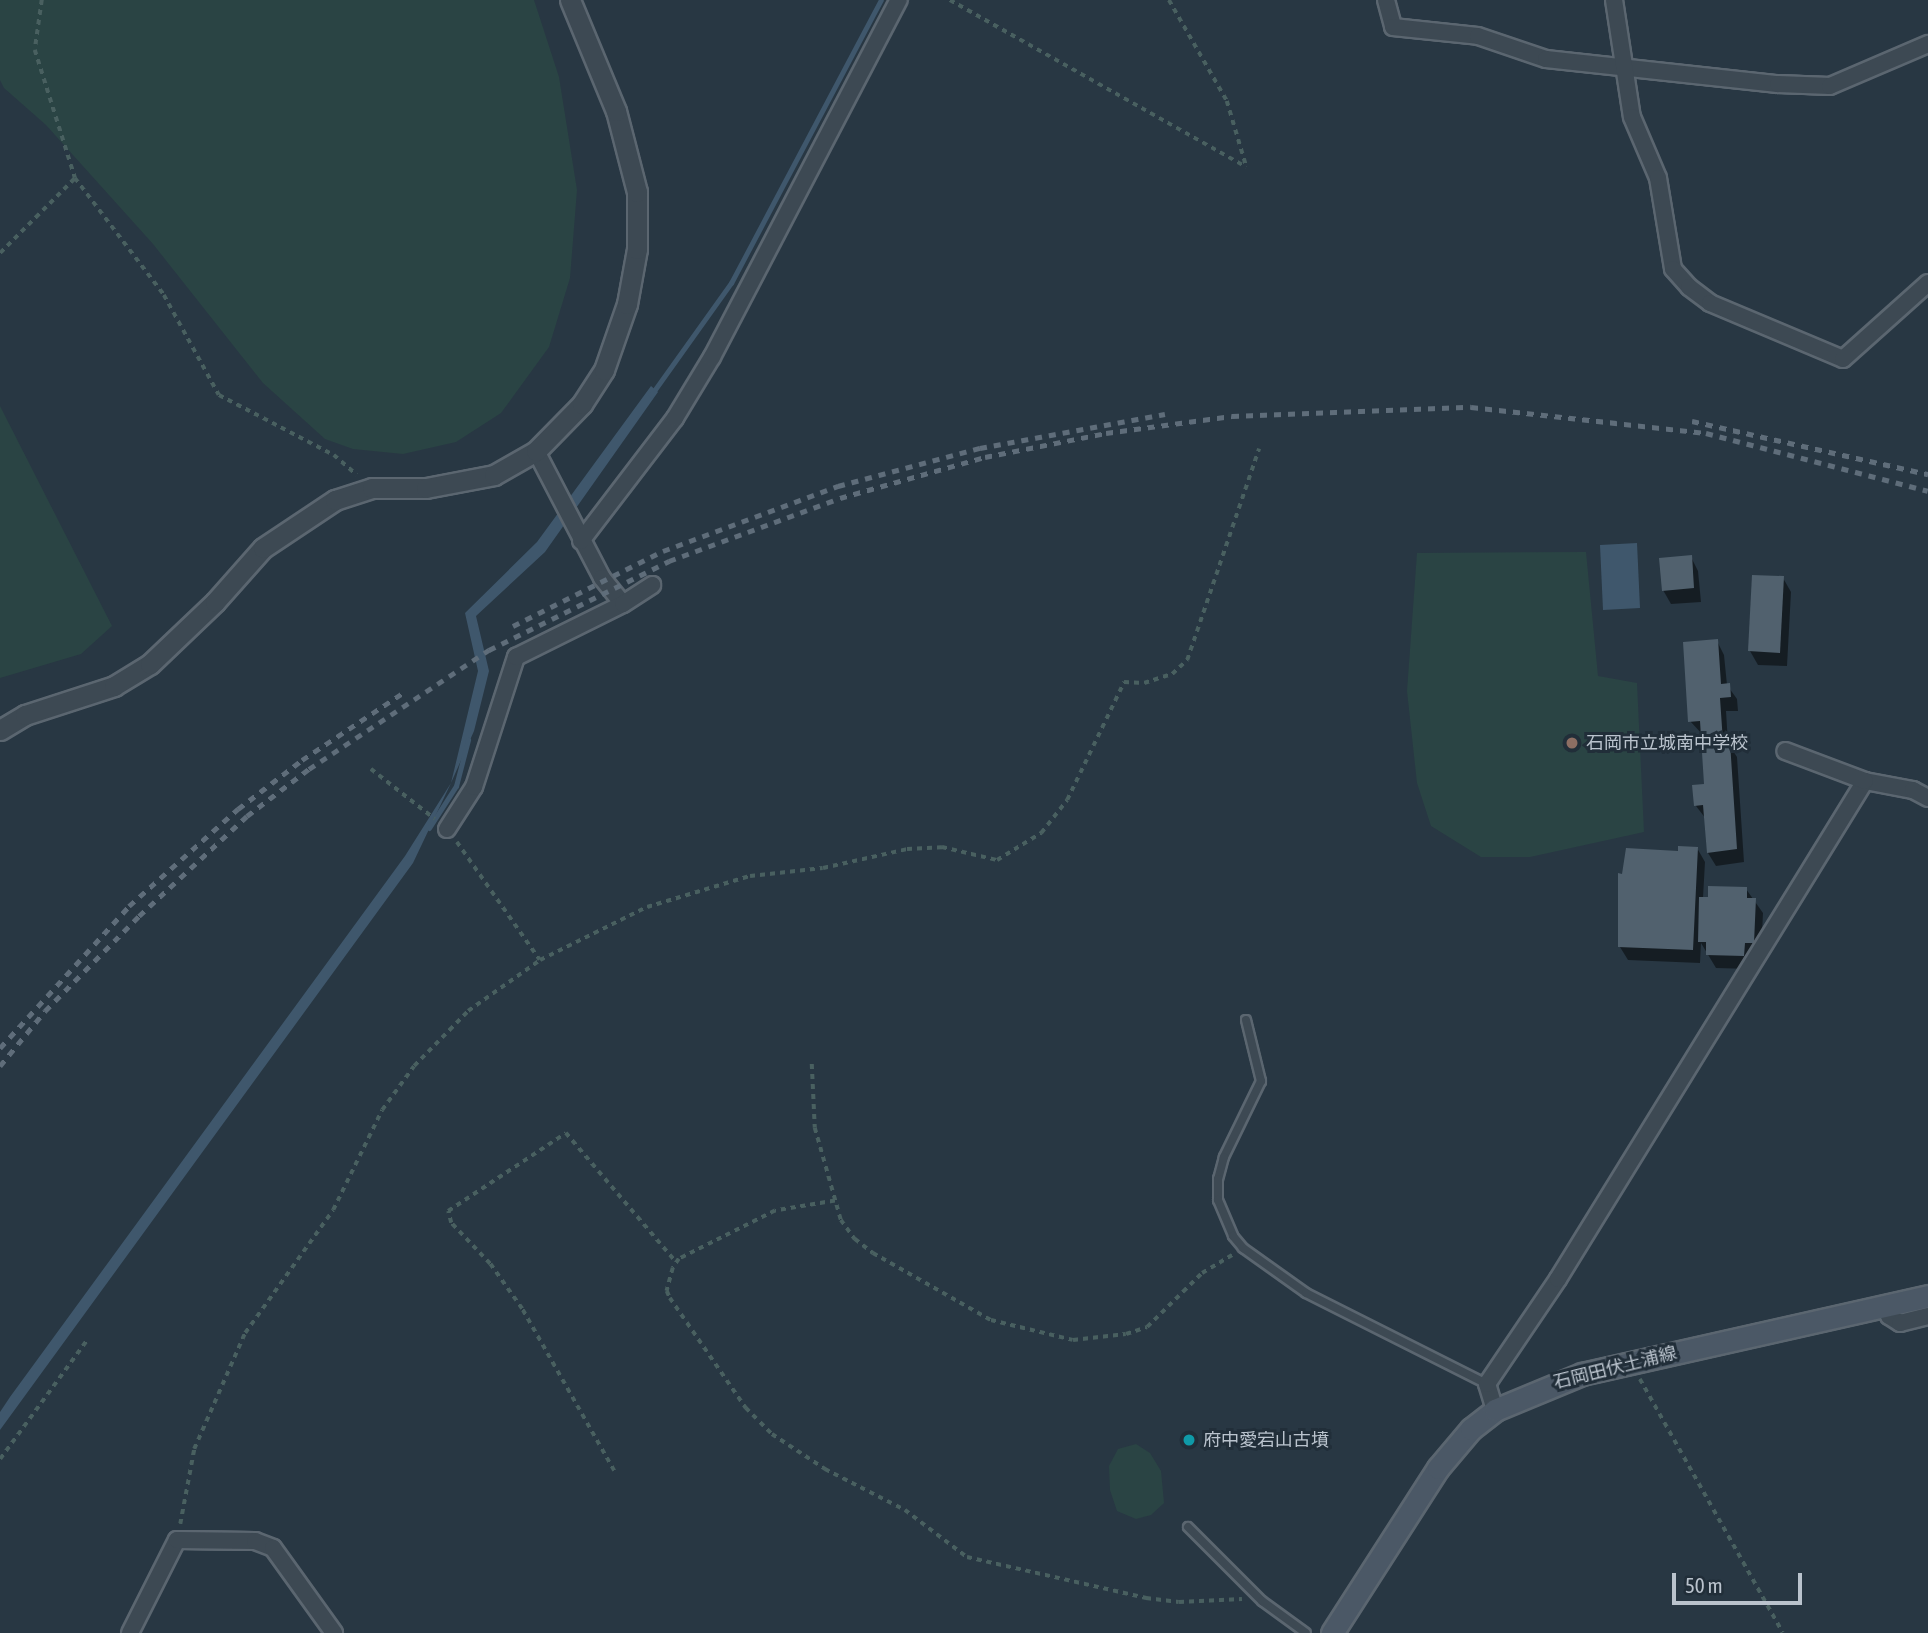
<!DOCTYPE html>
<html>
<head>
<meta charset="utf-8">
<style>
  body { margin:0 }
  #map { position:relative; width:1928px; height:1633px; overflow:hidden; background:#283743; font-family:"Asap Condensed","Noto Sans JP",sans-serif }
  div>[style] { position:absolute }
  [style*='--x'] { left:calc(var(--x)*1px); top:calc(var(--y)*1px); width:calc(var(--w)*1px); rotate:calc(var(--a)*1deg) }
  .green>* { inset:0; background:#2a4444 }
  .water>* { inset:0; background:#3f576c }
  .shadow>* { inset:0; background:#0007 }
  .stream>* { height:5px; margin:-2.5px; padding:0 2.5px; transform-origin:2.5px; border-radius:2.5px; background:#3f576c }
  .building>* { inset:0; background:#51616e }
  .path>* { height:3.5px; margin-top:-1.75px; transform-origin:0; background:repeating-linear-gradient(90deg,#496060 0 5px,transparent 0 10px) }
  .roads { filter:drop-shadow(2px 0 #5b6670) drop-shadow(-2px 0 #5b6670) drop-shadow(0 2px #5b6670) drop-shadow(0 -2px #5b6670) }
  .service>* { height:8px; margin:-4px; padding:0 4px; transform-origin:4px; border-radius:4px; background:#3d4953 }
  .minor>* { height:16px; margin:-8px; padding:0 8px; transform-origin:8px; border-radius:8px; background:#3d4953 }
  .tertiary>* { height:19px; margin:-9.5px; padding:0 9.5px; transform-origin:9.5px; border-radius:9.5px; background:#3d4953 }
  .secondary>* { height:21px; margin:-10.5px; padding:0 10.5px; transform-origin:10.5px; border-radius:10.5px; background:#4b5866 }
  .rail>* { height:5px; margin-top:-2.5px; transform-origin:0; background:repeating-linear-gradient(90deg,#5f6d7a 0 7px,transparent 0 14px) }
  .dots>* { width:19px; height:19px; translate:-50% -50%; box-sizing:border-box; border:4px solid #212e39; border-radius:50% }
  span { translate:-50% -50%; white-space:nowrap; text-align:center; line-height:1.15; -webkit-text-stroke:6px #212e39; paint-order:stroke }
  .poi-label { font-size:18px; color:#bac3cd }
  .left { translate:0 -50%; text-align:left }
  .street-label { font-size:18px; color:#bac3cd }
  .scale { position:absolute; left:1672px; top:1573px; width:130px; height:32px; box-sizing:border-box; border:4px solid #bac3cd; border-top:0; padding-left:9px; font-size:21px; line-height:24px; white-space:nowrap; color:#bac3cd; -webkit-text-stroke:5px #212e39; paint-order:stroke }
</style>
</head>
<body>
<div id="map">
  <div class="green">
    <i style="clip-path:polygon(0 0,534px 0,559px 77px,577px 190px,570px 278px,549px 347px,501px 413px,456px 442px,403px 454px,353px 449px,325px 439px,263px 383px,153px 244px,46px 125px,4px 88px,0 80px)"></i>
    <i style="clip-path:polygon(0 406px,112px 626px,81px 654px,0 678px)"></i>
    <i style="clip-path:polygon(1586px 552px,1598px 676px,1637px 683px,1644px 832px,1530px 857px,1481px 857px,1431px 826px,1417px 783px,1407px 691px,1417px 553px)"></i>
    <i style="clip-path:polygon(1136px 1444px,1150px 1453px,1161px 1471px,1164px 1503px,1151px 1515px,1136px 1519px,1117px 1511px,1110px 1490px,1109px 1466px,1118px 1449px)"></i>
  </div>
  <div class="water">
    <i style="clip-path:polygon(651px 386px,658px 392px,545px 552px,476px 616px,489px 671px,474px 731px,451px 783px,413px 863px,0 1430px,0 1412px,10px 1397px,405px 856px,451px 783px,478px 671px,465px 613px,537px 542px)"></i>
    <i style="clip-path:polygon(1637px 543px,1640px 608px,1603px 610px,1600px 545px)"></i>
  </div>
  <div class="shadow">
    <i style="clip-path:polygon(1691px 557px,1698px 571px,1701px 602px,1671px 604px,1663px 590px)"></i>
    <i style="clip-path:polygon(1783px 578px,1791px 592px,1787px 666px,1758px 665px,1750px 651px)"></i>
    <i style="clip-path:polygon(1717px 641px,1724px 655px,1727px 685px,1737px 699px,1738px 711px,1726px 711px,1728px 743px,1737px 757px,1744px 862px,1716px 866px,1708px 853px,1706px 819px,1696px 806px,1706px 786px,1702px 734px,1690px 721px)"></i>
    <i style="clip-path:polygon(1697px 848px,1705px 862px,1703px 898px,1746px 889px,1763px 913px,1761px 956px,1751px 969px,1716px 968px,1701px 943px,1700px 963px,1628px 960px,1620px 947px,1679px 852px)"></i>
  </div>
  <div class="stream">
    <i style="--x:651;--y:395;--w:138;--a:-54.5"></i>
    <i style="--x:731;--y:283;--w:320;--a:-62.1"></i>
    <i style="--x:429;--y:828;--w:50;--a:-57.3"></i>
    <i style="--x:456;--y:786;--w:48;--a:-75.4"></i>
  </div>
  <div class="building">
    <i style="clip-path:polygon(1692px 555px,1694px 588px,1662px 591px,1659px 558px)"></i>
    <i style="clip-path:polygon(1752px 575px,1784px 576px,1780px 653px,1748px 651px)"></i>
    <i style="clip-path:polygon(1718px 639px,1721px 684px,1730px 683px,1731px 697px,1720px 698px,1723px 742px,1730px 742px,1737px 849px,1707px 853px,1703px 805px,1694px 806px,1692px 785px,1704px 784px,1700px 721px,1688px 722px,1683px 642px)"></i>
    <i style="clip-path:polygon(1678px 846px,1698px 847px,1693px 950px,1618px 947px,1618px 873px,1622px 874px,1626px 848px,1678px 851px)"></i>
    <i style="clip-path:polygon(1708px 886px,1747px 887px,1747px 898px,1756px 898px,1754px 943px,1745px 943px,1744px 956px,1706px 955px,1706px 942px,1698px 942px,1699px 897px,1708px 897px)"></i>
  </div>
  <div class="path">
    <i style="--x:42;--y:0;--w:50;--a:98"></i>
    <i style="--x:35;--y:50;--w:134;--a:72.6"></i>
    <i style="--x:75;--y:178;--w:147;--a:52.7"></i>
    <i style="--x:164;--y:295;--w:114;--a:61.2"></i>
    <i style="--x:219;--y:395;--w:130;--a:27.6"></i>
    <i style="--x:334;--y:455;--w:30;--a:41"></i>
    <i style="--x:950;--y:0;--w:340;--a:29.4"></i>
    <i style="--x:1169;--y:0;--w:116;--a:60.1"></i>
    <i style="--x:1227;--y:101;--w:67;--a:73.5"></i>
    <i style="--x:0;--y:253;--w:106;--a:-45"></i>
    <i style="--x:371;--y:769;--w:81;--a:38"></i>
    <i style="--x:457;--y:842;--w:144;--a:54.9"></i>
    <i style="--x:812;--y:1064;--w:64;--a:87.3"></i>
    <i style="--x:815;--y:1128;--w:96;--a:74.2"></i>
    <i style="--x:841;--y:1220;--w:24;--a:54"></i>
    <i style="--x:855;--y:1239;--w:23;--a:38"></i>
    <i style="--x:873;--y:1253;--w:136;--a:29.6"></i>
    <i style="--x:991;--y:1320;--w:84;--a:13.7"></i>
    <i style="--x:1073;--y:1340;--w:53;--a:-6.5"></i>
    <i style="--x:1126;--y:1334;--w:22;--a:-18"></i>
    <i style="--x:1147;--y:1327;--w:77;--a:-44.5"></i>
    <i style="--x:1202;--y:1273;--w:35;--a:-31"></i>
    <i style="--x:835;--y:1201;--w:61;--a:170.5"></i>
    <i style="--x:775;--y:1211;--w:107;--a:153.4"></i>
    <i style="--x:679;--y:1259;--w:11;--a:124"></i>
    <i style="--x:673;--y:1268;--w:24;--a:105"></i>
    <i style="--x:667;--y:1291;--w:8;--a:67"></i>
    <i style="--x:670;--y:1298;--w:134;--a:55.4"></i>
    <i style="--x:746;--y:1408;--w:37;--a:45"></i>
    <i style="--x:772;--y:1434;--w:64;--a:33.4"></i>
    <i style="--x:825;--y:1469;--w:90;--a:27.1"></i>
    <i style="--x:905;--y:1510;--w:78;--a:37.2"></i>
    <i style="--x:967;--y:1557;--w:184;--a:12.9"></i>
    <i style="--x:1146;--y:1598;--w:33;--a:7"></i>
    <i style="--x:1179;--y:1602;--w:63;--a:-2.7"></i>
    <i style="--x:1640;--y:1379;--w:291;--a:60.6"></i>
    <i style="--x:0;--y:1459;--w:147;--a:-53.8"></i>
    <i style="--x:614;--y:1471;--w:186;--a:-119.6"></i>
    <i style="--x:522;--y:1309;--w:55;--a:-125.4"></i>
    <i style="--x:490;--y:1264;--w:57;--a:-133.6"></i>
    <i style="--x:451;--y:1223;--w:12;--a:-104"></i>
    <i style="--x:448;--y:1211;--w:141;--a:-33.5"></i>
    <i style="--x:566;--y:1133;--w:170;--a:49.5"></i>
    <i style="--x:180;--y:1524;--w:76;--a:-79.4"></i>
    <i style="--x:194;--y:1449;--w:127;--a:-66.3"></i>
    <i style="--x:245;--y:1333;--w:151;--a:-54.4"></i>
    <i style="--x:333;--y:1210;--w:111;--a:-63.9"></i>
    <i style="--x:382;--y:1110;--w:54;--a:-54"></i>
    <i style="--x:414;--y:1066;--w:77;--a:-45.5"></i>
    <i style="--x:468;--y:1011;--w:88;--a:-35.3"></i>
    <i style="--x:540;--y:960;--w:119;--a:-26.4"></i>
    <i style="--x:647;--y:907;--w:108;--a:-16.8"></i>
    <i style="--x:750;--y:876;--w:73;--a:-6.3"></i>
    <i style="--x:823;--y:868;--w:86;--a:-12.7"></i>
    <i style="--x:907;--y:849;--w:35;--a:-3"></i>
    <i style="--x:942;--y:847;--w:57;--a:13.3"></i>
    <i style="--x:997;--y:860;--w:52;--a:-31.5"></i>
    <i style="--x:1041;--y:833;--w:42;--a:-51.8"></i>
    <i style="--x:1067;--y:800;--w:131;--a:-64.2"></i>
    <i style="--x:1124;--y:682;--w:20;--a:3"></i>
    <i style="--x:1144;--y:683;--w:29;--a:-18"></i>
    <i style="--x:1172;--y:674;--w:21;--a:-43"></i>
    <i style="--x:1187;--y:660;--w:223;--a:-71.2"></i>
  </div>
  <div class="roads">
    <div class="service">
      <i style="--x:1246;--y:1020;--w:63;--a:76.2"></i>
      <i style="--x:1261;--y:1081;--w:85;--a:116"></i>
      <i style="--x:1224;--y:1157;--w:23;--a:105"></i>
      <i style="--x:1218;--y:1179;--w:21;--a:90"></i>
      <i style="--x:1218;--y:1200;--w:39;--a:67"></i>
      <i style="--x:1233;--y:1236;--w:16;--a:50"></i>
      <i style="--x:1243;--y:1248;--w:77;--a:35.5"></i>
      <i style="--x:1306;--y:1293;--w:203;--a:26.7"></i>
      <i style="--x:1188;--y:1527;--w:105;--a:45"></i>
      <i style="--x:1262;--y:1601;--w:54;--a:36"></i>
    </div>
    <div class="minor">
      <i style="--x:1386;--y:0;--w:28;--a:75"></i>
      <i style="--x:1393;--y:27;--w:85;--a:6"></i>
      <i style="--x:1478;--y:36;--w:72;--a:18.7"></i>
      <i style="--x:1546;--y:59;--w:233;--a:6.2"></i>
      <i style="--x:1778;--y:84;--w:52;--a:2.2"></i>
      <i style="--x:1830;--y:86;--w:107;--a:-23.2"></i>
      <i style="--x:1614;--y:0;--w:118;--a:81.3"></i>
      <i style="--x:1632;--y:117;--w:66;--a:66.9"></i>
      <i style="--x:1658;--y:178;--w:92;--a:80.6"></i>
      <i style="--x:1673;--y:269;--w:24;--a:48"></i>
      <i style="--x:1689;--y:287;--w:26;--a:37"></i>
      <i style="--x:1710;--y:303;--w:144;--a:22.8"></i>
      <i style="--x:1843;--y:359;--w:114;--a:-41.8"></i>
      <i style="--x:536;--y:451;--w:143;--a:62.5"></i>
      <i style="--x:602;--y:578;--w:33;--a:51"></i>
      <i style="--x:581;--y:541;--w:155;--a:-52.6"></i>
      <i style="--x:675;--y:418;--w:71;--a:-58.8"></i>
      <i style="--x:712;--y:357;--w:403;--a:-62.4"></i>
      <i style="--x:1865;--y:781;--w:49;--a:10.6"></i>
      <i style="--x:1913;--y:790;--w:17;--a:28"></i>
      <i style="--x:447;--y:829;--w:50;--a:-57.3"></i>
      <i style="--x:474;--y:787;--w:137;--a:-72.1"></i>
      <i style="--x:516;--y:657;--w:119;--a:-26.4"></i>
      <i style="--x:623;--y:604;--w:35;--a:-33"></i>
      <i style="--x:1887;--y:1306;--w:10;--a:79"></i>
      <i style="--x:1889;--y:1316;--w:13;--a:32"></i>
      <i style="--x:1900;--y:1323;--w:29;--a:-14"></i>
      <i style="--x:1495;--y:1410;--w:27;--a:-107"></i>
      <i style="--x:1487;--y:1384;--w:127;--a:-55.9"></i>
      <i style="--x:1558;--y:1279;--w:585;--a:-58.35"></i>
      <i style="--x:1865;--y:781;--w:85;--a:-159.4"></i>
      <i style="--x:130;--y:1633;--w:104;--a:-63.2"></i>
      <i style="--x:177;--y:1540;--w:78;--a:0.7"></i>
      <i style="--x:255;--y:1541;--w:19;--a:21"></i>
      <i style="--x:273;--y:1548;--w:105;--a:54.3"></i>
    </div>
    <div class="tertiary">
      <i style="--x:0;--y:730;--w:29;--a:-31"></i>
      <i style="--x:25;--y:715;--w:94;--a:-18"></i>
      <i style="--x:114;--y:686;--w:42;--a:-31.4"></i>
      <i style="--x:150;--y:664;--w:90;--a:-43.6"></i>
      <i style="--x:215;--y:602;--w:72;--a:-48.4"></i>
      <i style="--x:263;--y:548;--w:87;--a:-33.7"></i>
      <i style="--x:335;--y:500;--w:39;--a:-18"></i>
      <i style="--x:372;--y:488;--w:54;--a:0"></i>
      <i style="--x:426;--y:488;--w:69;--a:-10.8"></i>
      <i style="--x:494;--y:475;--w:48;--a:-29.7"></i>
      <i style="--x:536;--y:451;--w:66;--a:-45.6"></i>
      <i style="--x:582;--y:404;--w:40;--a:-57.1"></i>
      <i style="--x:604;--y:370;--w:70;--a:-70.8"></i>
      <i style="--x:627;--y:304;--w:56;--a:-79.7"></i>
      <i style="--x:637;--y:249;--w:57;--a:-90"></i>
      <i style="--x:637;--y:192;--w:84;--a:-104.5"></i>
      <i style="--x:616;--y:111;--w:120;--a:-112.5"></i>
    </div>
    <div class="secondary">
      <i style="--x:1332;--y:1633;--w:196;--a:-57.3"></i>
      <i style="--x:1438;--y:1468;--w:51;--a:-49.8"></i>
      <i style="--x:1471;--y:1429;--w:31;--a:-38"></i>
      <i style="--x:1495;--y:1410;--w:94;--a:-22.5"></i>
      <i style="--x:1582;--y:1374;--w:355;--a:-12.7"></i>
    </div>
  </div>
  <div class="rail">
    <i style="--x:1692;--y:421;--w:242;--a:12.7"></i>
    <i style="--x:513;--y:626;--w:168;--a:-26.6"></i>
    <i style="--x:663;--y:551;--w:187;--a:-20.4"></i>
    <i style="--x:838;--y:486;--w:147;--a:-15"></i>
    <i style="--x:980;--y:448;--w:188;--a:-10.4"></i>
    <i style="--x:0;--y:1048;--w:192;--a:-47.7"></i>
    <i style="--x:129;--y:906;--w:146;--a:-41.7"></i>
    <i style="--x:238;--y:809;--w:81;--a:-37.4"></i>
    <i style="--x:302;--y:760;--w:121;--a:-33.6"></i>
    <i style="--x:0;--y:1066;--w:71;--a:-50.7"></i>
    <i style="--x:45;--y:1011;--w:134;--a:-45.3"></i>
    <i style="--x:139;--y:916;--w:147;--a:-42.8"></i>
    <i style="--x:247;--y:816;--w:78;--a:-37.2"></i>
    <i style="--x:309;--y:769;--w:216;--a:-33.5"></i>
    <i style="--x:489;--y:650;--w:201;--a:-26.3"></i>
    <i style="--x:669;--y:561;--w:182;--a:-20.2"></i>
    <i style="--x:840;--y:498;--w:151;--a:-15.8"></i>
    <i style="--x:985;--y:457;--w:123;--a:-11.2"></i>
    <i style="--x:1106;--y:433;--w:127;--a:-7.7"></i>
    <i style="--x:1232;--y:416;--w:239;--a:-2.2"></i>
    <i style="--x:1471;--y:407;--w:236;--a:6.3"></i>
    <i style="--x:1706;--y:433;--w:229;--a:14.6"></i>
  </div>
  <div class="dots">
    <i style="left:1572px;top:743px;background:#8d6e63"></i>
    <i style="left:1189px;top:1440px;background:#0f9aa8"></i>
  </div>
  <div class="poi-label">
    <span class="left" style="left:1586px;top:743px">石岡市立城南中学校</span>
    <span class="left" style="left:1203px;top:1440px">府中愛宕山古墳</span>
  </div>
  <div class="street-label">
    <span style="left:1615px;top:1368px;rotate:-14deg">石岡田伏土浦線</span>
  </div>
  <div class="scale">50 m</div>
</div>
</body>
</html>
